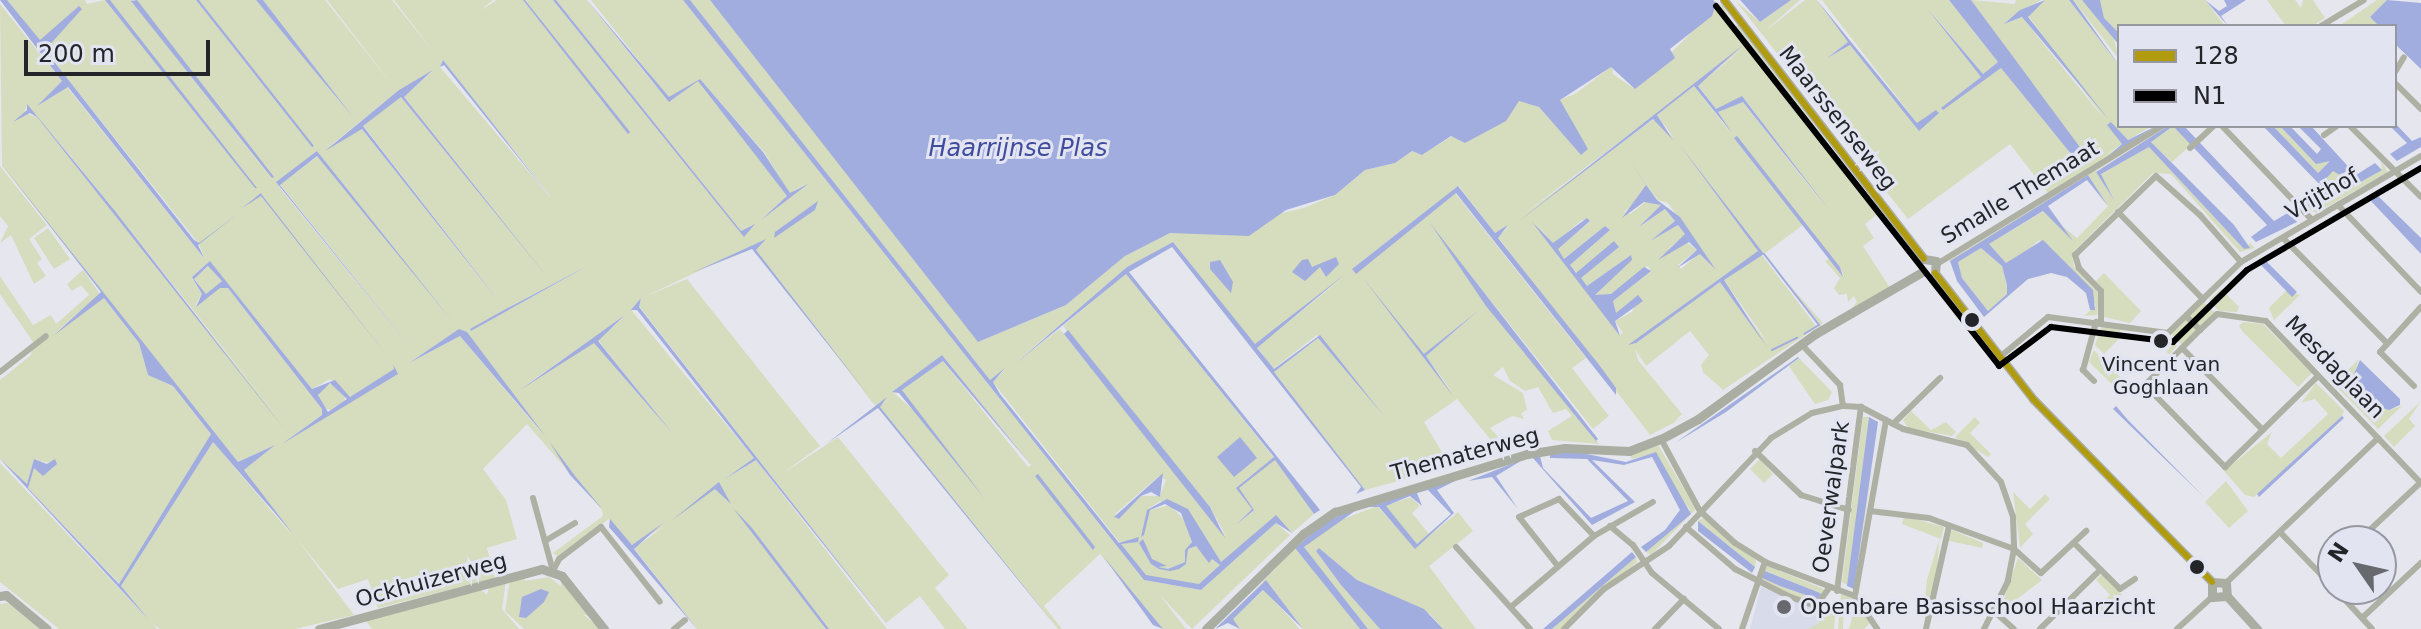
<!DOCTYPE html>
<html>
<head>
<meta charset="utf-8">
<style>
  body { margin:0 }
  #map { position:relative; width:2421px; height:629px; overflow:hidden; background:#e6e7ee; font-family:"DejaVu Sans",sans-serif }
  div>[style] { position:absolute }
  [style*='--x'] { left:calc(var(--x)*1px); top:calc(var(--y)*1px); width:calc(var(--w)*1px); rotate:calc(var(--a)*1deg) }
  .built>* { inset:0; background:#d8dbe9 }
  .green>* { inset:0; background:#d6dcbe }
  .round { border-radius:50% }
  .water>* { inset:0; background:#a1addf }
  .stream>* { height:2px; margin:-1px; padding:0 1px; transform-origin:1px; border-radius:1px; background:#a1addf }
  .street>* { height:6px; margin:-3px; padding:0 3px; transform-origin:3px; border-radius:3px; background:#adb0a3 }
  .secondary>* { height:9px; margin:-4.5px; padding:0 4.5px; transform-origin:4.5px; border-radius:4.5px; background:#aaaea2 }
  .bus-1>* { height:6px; margin:-3px; padding:0 3px; transform-origin:3px; border-radius:3px; background:#b09a0e }
  .bus-2>* { height:6px; margin:-3px; padding:0 3px; transform-origin:3px; border-radius:3px; background:#000 }
  .dots>* { width:22px; height:22px; translate:-50% -50%; box-sizing:border-box; border:4px solid #e2e5f1; border-radius:50% }
  span { translate:-50% -50%; white-space:nowrap; text-align:center; line-height:1.15; -webkit-text-stroke:6px #e2e5f1; paint-order:stroke }
  .bus-label { font-size:20px; color:#232529 }
  .street-label { font-size:22px; color:#232529 }
  .poi-label { font-size:22px; color:#232529 }
  .left { translate:0 -50%; text-align:left }
  .water-label { font-size:24px; color:#404d9f; font-style:italic }
  .legend { position:absolute; left:2117px; top:24px; width:280px; height:104px; box-sizing:border-box; background:#e2e5f1; border:2px solid #9698a1; margin:0; padding:10px 14px; list-style:none; font-size:24px; color:#232529 }
  .legend li { display:flex; align-items:center; gap:16px; height:40px }
  .legend b { width:40px; border:2px solid #9698a1 }
  .north { position:absolute; left:2317px; top:525px; width:80px; height:80px; box-sizing:border-box; background:#e2e5f1; border:2px solid #9698a1; border-radius:50%; rotate:304deg; font-size:22px; font-weight:700; line-height:32px; text-align:center; color:#232529 }
  .north::after { content:''; display:block; margin:auto; width:28px; height:36px; background:#67696e; clip-path:polygon(50% 0,100% 100%,50% 72%,0 100%) }
  .scale { position:absolute; left:24px; top:40px; width:186px; height:36px; box-sizing:border-box; border:4px solid #232529; border-top:0; padding-left:10px; font-size:24px; line-height:28px; white-space:nowrap; color:#232529; -webkit-text-stroke:6px #e2e5f1; paint-order:stroke }
</style>
</head>
<body>
<div id="map">
  <div class="built">
    <i style="clip-path:polygon(1761px 587px,1820px 609px,1817px 629px,1750px 629px)"></i>
  </div>
  <div class="green">
    <i style="clip-path:polygon(evenodd,7px 0,85px 0,87px 4px,105px 0,256px 187px,110px 0,132px 0,270px 177px,137px 0,196px 0,312px 147px,199px 0,256px 0,353px 117px,263px 0,325px 0,394px 87px,327px 0,392px 0,433px 51px,394px 0,493px 0,481px 10px,497px 0,523px 0,628px 133px,525px 0,553px 0,743px 234px,754px 224px,741px 231px,556px 0,587px 0,653px 83px,671px 101px,698px 80px,787px 196px,761px 220px,807px 182px,790px 194px,764px 152px,700px 79px,669px 99px,591px 0,683px 0,1144px 580px,1201px 590px,1276px 523px,1290px 535px,1192px 629px,1159px 594px,1186px 629px,1163px 629px,1100px 554px,1044px 606px,1062px 629px,1058px 629px,879px 406px,889px 399px,876px 406px,872px 402px,756px 250px,766px 239px,644px 297px,687px 279px,820px 446px,782px 474px,838px 437px,949px 575px,935px 588px,968px 629px,945px 629px,920px 596px,886px 623px,639px 306px,641px 298px,632px 311px,754px 458px,726px 479px,756px 460px,887px 629px,829px 629px,752px 528px,826px 629px,697px 629px,634px 548px,665px 526px,632px 545px,609px 519px,557px 556px,553px 553px,603px 516px,602px 510px,527px 424px,483px 469px,506px 500px,517px 539px,487px 548px,495px 578px,378px 608px,368px 579px,338px 589px,297px 539px,354px 615px,295px 629px,160px 629px,154px 624px,157px 629px,59px 629px,0 582px,0 463px,149px 620px,121px 586px,213px 442px,291px 534px,244px 470px,275px 445px,238px 462px,2px 166px,0 4px,62px 81px,38px 105px,67px 87px,204px 258px,199px 244px,44px 49px,81px 9px,40px 41px,7px 0,443px 60px,550px 196px,550px 197px,440px 67px,443px 60px,7px 0,433px 71px,404px 97px,532px 258px,401px 97px,363px 125px,501px 304px,362px 129px,330px 146px,398px 91px,433px 71px,7px 0,27px 105px,72px 158px,115px 211px,287px 429px,37px 117px,24px 113px,27px 105px,7px 0,317px 151px,453px 322px,318px 156px,280px 184px,412px 350px,279px 187px,279px 182px,317px 151px,7px 0,210px 261px,312px 389px,330px 379px,350px 397px,395px 369px,282px 444px,322px 415px,322px 409px,228px 288px,220px 288px,195px 306px,202px 294px,192px 277px,210px 261px,7px 0,589px 265px,471px 331px,470px 330px,504px 310px,589px 265px,7px 0,625px 316px,598px 340px,670px 431px,594px 342px,520px 389px,625px 316px,7px 0,457px 332px,466px 337px,545px 437px,460px 336px,409px 363px,457px 332px,7px 0,942px 355px,1031px 465px,1028px 467px,943px 361px,902px 390px,913px 410px,893px 392px,942px 355px)"></i>
    <i style="clip-path:polygon(evenodd,690px 0,710px 0,981px 341px,1066px 305px,1125px 256px,1170px 233px,1199px 232px,1304px 208px,1335px 195px,1365px 170px,1395px 163px,1412px 151px,1422px 155px,1452px 136px,1466px 143px,1519px 101px,1539px 107px,1581px 155px,1559px 100px,1575px 94px,1612px 66px,1613px 74px,1635px 89px,1689px 35px,1713px 0,1723px 6px,1731px 21px,1728px 27px,1739px 25px,1880px 212px,1865px 224px,1874px 238px,1863px 246px,1890px 288px,1852px 308px,1857px 302px,1854px 296px,1848px 302px,1847px 294px,1839px 295px,1834px 288px,1840px 278px,1825px 261px,1829px 259px,1844px 277px,1840px 267px,1734px 138px,1803px 225px,1764px 254px,1679px 144px,1759px 251px,1628px 345px,1720px 282px,1770px 346px,1724px 280px,1761px 254px,1816px 326px,1819px 323px,1787px 282px,1823px 323px,1723px 390px,1703px 372px,1701px 365px,1709px 355px,1690px 331px,1646px 366px,1635px 349px,1638px 360px,1682px 414px,1674px 422px,1689px 415px,1650px 435px,1498px 237px,1509px 226px,1495px 233px,1459px 186px,1353px 268px,1356px 273px,1455px 193px,1586px 358px,1572px 368px,1609px 416px,1593px 429px,1429px 223px,1599px 444px,1552px 440px,1548px 431px,1572px 416px,1566px 409px,1553px 413px,1538px 387px,1525px 391px,1510px 381px,1503px 367px,1493px 375px,1523px 393px,1527px 410px,1521px 413px,1524px 419px,1512px 416px,1490px 428px,1502px 441px,1515px 436px,1521px 446px,1501px 452px,1457px 399px,1424px 422px,1451px 467px,1365px 490px,1274px 372px,1318px 338px,1384px 416px,1317px 335px,1273px 369px,1257px 347px,1345px 276px,1255px 345px,1173px 242px,1128px 267px,1016px 362px,1060px 329px,1226px 536px,1210px 507px,1063px 326px,1126px 273px,1274px 458px,1237px 487px,1252px 509px,1236px 525px,1254px 510px,1238px 488px,1275px 459px,1314px 514px,1292px 533px,1276px 516px,1221px 562px,1187px 509px,1160px 501px,1147px 510px,1146px 524px,1150px 510px,1170px 505px,1188px 524px,1192px 542px,1188px 547px,1185px 562px,1168px 569px,1186px 564px,1188px 549px,1196px 546px,1209px 562px,1212px 559px,1220px 565px,1199px 584px,1146px 576px,993px 382px,1005px 369px,990px 380px,690px 0,1744px 48px,1698px 85px,1716px 109px,1744px 98px,1828px 210px,1743px 102px,1718px 112px,1730px 132px,1694px 86px,1657px 115px,1674px 138px,1654px 119px,1517px 219px,1744px 48px,690px 0,1623px 155px,1658px 200px,1668px 203px,1716px 270px,1700px 253px,1681px 269px,1678px 265px,1697px 250px,1685px 241px,1667px 250px,1686px 234px,1678px 225px,1651px 240px,1675px 221px,1665px 209px,1640px 227px,1661px 205px,1647px 201px,1630px 214px,1624px 212px,1640px 200px,1646px 185px,1623px 155px,690px 0,1534px 220px,1553px 244px,1582px 220px,1590px 222px,1557px 249px,1564px 259px,1605px 226px,1610px 230px,1569px 266px,1577px 273px,1614px 242px,1619px 247px,1580px 278px,1587px 286px,1630px 256px,1595px 296px,1611px 294px,1648px 266px,1651px 271px,1613px 301px,1616px 313px,1638px 295px,1632px 312px,1615px 321px,1623px 333px,1620px 335px,1534px 220px,690px 0,1363px 278px,1424px 355px,1479px 310px,1426px 356px,1454px 395px,1363px 278px,690px 0,1159px 476px,1166px 480px,1160px 496px,1141px 496px,1119px 519px,1115px 514px,1159px 476px)"></i>
    <i style="clip-path:polygon(1735px 0,1760px 22px,1791px 0,1800px 0,1765px 31px,1805px 0,1817px 0,1848px 42px,1827px 58px,1850px 45px,1919px 130px,1939px 113px,1918px 124px,1822px 0,1949px 0,1998px 62px,1983px 74px,1928px 8px,1981px 77px,1941px 109px,2001px 68px,2076px 160px,1971px 0,2015px 4px,2016px 0,2041px 0,2005px 24px,2022px 17px,2106px 121px,2026px 13px,2045px 0,2069px 0,2119px 65px,2119px 126px,2152px 126px,2128px 140px,2111px 122px,2108px 125px,2122px 144px,2106px 155px,2156px 126px,2168px 126px,2096px 171px,2114px 199px,2101px 174px,2149px 147px,2244px 249px,2250px 243px,2255px 248px,2240px 252px,2171px 174px,2153px 173px,2072px 253px,2074px 267px,2099px 294px,2097px 315px,2084px 316px,2096px 305px,2039px 240px,2016px 262px,2006px 263px,1989px 244px,2044px 211px,2077px 238px,2108px 206px,2088px 175px,1950px 261px,1945px 256px,2048px 193px,2010px 144px,1908px 219px)"></i>
    <i style="clip-path:polygon(2073px 0,2082px 0,2112px 31px,2119px 59px)"></i>
    <i style="clip-path:polygon(2100px 0,2205px 0,2225px 26px,2119px 26px,2119px 33px,2104px 18px)"></i>
    <i style="clip-path:polygon(2267px 0,2295px 0,2301px 8px,2303px 0,2313px 0,2325px 18px,2313px 26px,2286px 26px)"></i>
    <i style="clip-path:polygon(2377px 0,2387px 0,2370px 17px,2379px 26px,2339px 26px)"></i>
    <i style="clip-path:polygon(2173px 126px,2192px 144px,2172px 162px,2150px 141px)"></i>
    <i style="clip-path:polygon(2273px 126px,2280px 126px,2316px 164px,2327px 157px,2330px 161px,2318px 173px)"></i>
    <i style="clip-path:polygon(2381px 161px,2388px 172px,2316px 213px,2305px 207px,2382px 169px)"></i>
    <i style="clip-path:polygon(0 166px,47px 225px,29px 239px,42px 259px,37px 263px,46px 276px,34px 284px,11px 235px,0 243px,8px 226px,0 216px)"></i>
    <i class="round" style="left:2327px;top:170px;width:18px;height:18px"></i>
    <i style="clip-path:polygon(48px 228px,70px 259px,54px 269px,34px 238px)"></i>
    <i style="clip-path:polygon(1981px 248px,2002px 266px,2007px 285px,2007px 294px,1988px 311px,1962px 278px,1958px 262px)"></i>
    <i style="clip-path:polygon(209px 266px,222px 281px,206px 294px,194px 278px)"></i>
    <i style="clip-path:polygon(83px 270px,100px 294px,53px 335px,104px 298px,139px 343px,148px 375px,173px 386px,211px 434px,120px 584px,28px 488px,33px 468px,47px 470px,54px 468px,49px 463px,34px 459px,27px 484px,0 459px,0 380px,31px 355px,33px 342px,0 294px,0 276px,33px 325px,51px 315px,56px 324px,89px 295px,81px 285px,72px 291px,67px 284px)"></i>
    <i style="clip-path:polygon(2104px 273px,2141px 311px,2130px 323px,2104px 317px,2104px 292px,2096px 281px)"></i>
    <i style="clip-path:polygon(2221px 289px,2239px 307px,2237px 312px,2219px 311px,2209px 300px)"></i>
    <i style="clip-path:polygon(2286px 291px,2300px 295px,2274px 320px,2269px 308px)"></i>
    <i style="clip-path:polygon(2203px 301px,2215px 313px,2200px 328px,2188px 316px)"></i>
    <i style="clip-path:polygon(2186px 318px,2197px 330px,2182px 345px,2170px 333px)"></i>
    <i style="clip-path:polygon(2243px 322px,2263px 324px,2312px 373px,2298px 387px,2243px 332px,2239px 326px)"></i>
    <i style="clip-path:polygon(2102px 325px,2121px 328px,2117px 341px,2104px 354px,2095px 345px)"></i>
    <i style="clip-path:polygon(2153px 333px,2168px 336px,2177px 346px,2169px 355px)"></i>
    <i style="clip-path:polygon(2094px 350px,2124px 381px,2116px 388px,2089px 362px)"></i>
    <i style="clip-path:polygon(1799px 358px,1832px 392px,1828px 400px,1815px 404px,1799px 381px,1789px 366px)"></i>
    <i style="clip-path:polygon(2359px 359px,2353px 376px,2360px 394px,2356px 400px,2389px 410px,2402px 406px,2378px 429px,2334px 384px)"></i>
    <i style="clip-path:polygon(2316px 383px,2344px 411px,2342px 416px,2254px 497px,2245px 495px,2224px 471px,2272px 432px,2267px 444px,2281px 458px,2328px 414px,2315px 399px,2301px 403px)"></i>
    <i class="round" style="left:319px;top:384px;width:26px;height:26px"></i>
    <i style="clip-path:polygon(2421px 401px,2409px 419px,2415px 426px,2394px 447px,2384px 436px)"></i>
    <i style="clip-path:polygon(1911px 411px,1931px 430px,1946px 422px,1956px 432px,1952px 436px,1908px 428px,1903px 420px)"></i>
    <i style="clip-path:polygon(1863px 417px,1869px 417px,1851px 568px,1858px 563px,1879px 423px,1855px 590px,1842px 582px)"></i>
    <i style="clip-path:polygon(1975px 417px,1980px 423px,1970px 433px,1991px 454px,1988px 457px,1955px 437px)"></i>
    <i style="clip-path:polygon(1658px 445px,1696px 509px,1651px 555px,1646px 552px,1690px 510px,1652px 454px,1632px 459px,1629px 453px)"></i>
    <i style="clip-path:polygon(1760px 459px,1773px 474px,1764px 483px,1750px 469px)"></i>
    <i style="clip-path:polygon(2226px 481px,2248px 511px,2229px 528px,2205px 502px)"></i>
    <i style="clip-path:polygon(2013px 492px,2030px 509px,2045px 494px,2050px 499px,2025px 524px,2033px 534px,2020px 548px)"></i>
    <i style="clip-path:polygon(1411px 497px,1420px 506px,1412px 513px,1429px 534px,1417px 544px,1385px 506px)"></i>
    <i style="clip-path:polygon(1377px 506px,1415px 548px,1458px 512px,1473px 531px,1429px 566px,1476px 629px,1443px 629px,1430px 614px,1357px 580px,1319px 548px,1316px 551px,1341px 585px,1380px 629px,1368px 629px,1304px 547px,1328px 525px)"></i>
    <i style="clip-path:polygon(1904px 516px,1944px 527px,1941px 539px,1902px 524px)"></i>
    <i style="clip-path:polygon(1703px 518px,1756px 560px,1755px 567px,1698px 521px)"></i>
    <i style="clip-path:polygon(1952px 530px,1983px 543px,1982px 548px,1945px 540px)"></i>
    <i style="clip-path:polygon(1939px 540px,1936px 589px,1927px 618px,1923px 617px,1927px 580px)"></i>
    <i style="clip-path:polygon(1295px 548px,1360px 629px,1303px 629px,1270px 585px,1262px 583px,1252px 593px)"></i>
    <i style="clip-path:polygon(1636px 557px,1637px 562px,1560px 629px,1552px 629px)"></i>
    <i style="clip-path:polygon(2018px 558px,2042px 580px,2004px 609px,2001px 607px)"></i>
    <i style="clip-path:polygon(evenodd,1765px 565px,1824px 589px,1826px 592px,1816px 604px,1790px 595px,1758px 581px,1765px 565px,1766px 571px,1820px 593px,1817px 599px,1780px 586px,1763px 578px,1766px 571px)"></i>
    <i style="clip-path:polygon(2102px 574px,2122px 595px,2103px 615px,2096px 609px,2110px 595px,2096px 580px)"></i>
    <i style="clip-path:polygon(524px 576px,525px 581px,549px 577px,561px 586px,561px 578px,591px 617px,583px 614px,601px 629px,524px 629px,505px 611px,510px 579px)"></i>
    <i style="clip-path:polygon(506px 581px,502px 609px,519px 629px,372px 629px,365px 620px,480px 589px,487px 595px,489px 587px)"></i>
    <i style="clip-path:polygon(1264px 590px,1294px 622px,1299px 629px,1240px 629px,1232px 619px)"></i>
    <i style="clip-path:polygon(1841px 594px,1854px 599px,1870px 623px,1864px 629px,1849px 629px,1855px 606px,1844px 607px,1843px 629px,1838px 629px)"></i>
    <i style="clip-path:polygon(8px 603px,40px 629px,0 629px,0 604px)"></i>
    <i style="clip-path:polygon(1836px 608px,1834px 629px,1808px 629px,1818px 624px,1821px 609px)"></i>
  </div>
  <div class="water">
    <i style="clip-path:polygon(0 0,7px 0,40px 40px,79px 6px,82px 9px,45px 50px,194px 240px,199px 243px,239px 213px,198px 245px,204px 258px,68px 87px,37px 106px,62px 81px)"></i>
    <i style="clip-path:polygon(105px 0,110px 0,257px 188px,255px 188px)"></i>
    <i style="clip-path:polygon(137px 0,274px 177px,272px 178px,131px 1px)"></i>
    <i style="clip-path:polygon(196px 0,199px 0,314px 146px,312px 147px)"></i>
    <i style="clip-path:polygon(256px 0,263px 0,353px 117px,307px 62px)"></i>
    <i style="clip-path:polygon(523px 0,525px 0,630px 132px,628px 134px)"></i>
    <i style="clip-path:polygon(553px 0,556px 0,741px 231px,755px 224px,744px 237px)"></i>
    <i style="clip-path:polygon(587px 0,669px 97px,700px 79px,763px 152px,790px 193px,808px 184px,761px 220px,787px 196px,698px 81px,669px 102px)"></i>
    <i style="clip-path:polygon(683px 0,690px 0,990px 380px,1005px 368px,993px 382px,1000px 394px,1119px 543px,1139px 537px,1138px 542px,1121px 544px,1146px 575px,1199px 584px,1220px 565px,1212px 559px,1209px 563px,1196px 546px,1188px 549px,1186px 564px,1179px 569px,1170px 571px,1159px 569px,1151px 564px,1139px 543px,1143px 539px,1152px 559px,1167px 566px,1158px 567px,1168px 569px,1185px 562px,1185px 550px,1192px 542px,1181px 513px,1165px 504px,1150px 510px,1144px 535px,1141px 537px,1147px 510px,1167px 499px,1188px 509px,1221px 562px,1276px 515px,1292px 533px,1276px 523px,1201px 590px,1144px 580px)"></i>
    <i style="clip-path:polygon(710px 0,1713px 0,1716px 3px,1712px 16px,1670px 49px,1675px 58px,1635px 89px,1611px 67px,1560px 100px,1588px 149px,1581px 155px,1539px 107px,1519px 101px,1506px 121px,1465px 143px,1451px 136px,1422px 155px,1412px 151px,1395px 163px,1365px 170px,1335px 195px,1286px 210px,1249px 236px,1170px 233px,1125px 256px,1066px 305px,978px 342px)"></i>
    <i style="clip-path:polygon(1740px 0,1791px 0,1760px 22px)"></i>
    <i style="clip-path:polygon(1817px 0,1917px 123px,1936px 110px,1939px 113px,1919px 131px,1850px 45px,1827px 58px,1848px 42px)"></i>
    <i style="clip-path:polygon(1949px 0,1971px 0,2085px 154px,2076px 160px,2001px 68px,1943px 110px,1941px 108px,1981px 77px,1927px 8px,1983px 74px,1998px 62px)"></i>
    <i style="clip-path:polygon(2045px 0,2028px 17px,2109px 120px,2022px 17px,2004px 24px,2020px 10px)"></i>
    <i style="clip-path:polygon(2069px 0,2073px 0,2119px 65px,2086px 22px)"></i>
    <i style="clip-path:polygon(2082px 0,2100px 0,2104px 18px,2119px 33px,2119px 45px)"></i>
    <i style="clip-path:polygon(2205px 0,2219px 11px,2227px 6px,2224px 0,2246px 0,2221px 16px,2228px 26px)"></i>
    <i style="clip-path:polygon(2387px 0,2421px 3px,2421px 69px,2395px 44px,2395px 26px,2379px 26px,2370px 17px)"></i>
    <i style="clip-path:polygon(1736px 26px,1880px 211px,1880px 212px,1735px 28px)"></i>
    <i style="clip-path:polygon(1743px 45px,1698px 86px,1716px 109px,1742px 96px,1829px 210px,1743px 102px,1718px 112px,1732px 133px,1694px 86px,1657px 115px,1673px 140px,1653px 119px,1519px 221px)"></i>
    <i style="clip-path:polygon(443px 60px,484px 112px,550px 197px,444px 65px,440px 67px)"></i>
    <i style="clip-path:polygon(433px 70px,404px 97px,548px 278px,401px 97px,363px 126px,501px 304px,362px 129px,325px 151px,399px 90px)"></i>
    <i style="clip-path:polygon(27px 104px,115px 211px,286px 431px,37px 117px,30px 113px,13px 122px,27px 110px)"></i>
    <i style="clip-path:polygon(2111px 122px,2128px 140px,2156px 126px,2106px 158px,2122px 144px,2107px 125px)"></i>
    <i style="clip-path:polygon(2395px 123px,2412px 141px,2421px 137px,2421px 147px,2397px 161px,2390px 154px,2407px 143px,2390px 126px)"></i>
    <i style="clip-path:polygon(2168px 126px,2184px 126px,2274px 221px,2291px 211px,2297px 222px,2256px 242px,2251px 237px,2267px 225px,2173px 126px,2151px 142px,2234px 225px,2250px 248px,2244px 249px,2149px 147px,2101px 174px,2114px 200px,2096px 172px)"></i>
    <i style="clip-path:polygon(evenodd,2263px 126px,2273px 126px,2318px 173px,2330px 161px,2316px 164px,2280px 126px,2290px 126px,2317px 154px,2321px 149px,2298px 126px,2311px 126px,2356px 175px,2375px 163px,2382px 170px,2312px 209px,2307px 204px,2325px 193px,2323px 188px,2263px 126px,2333px 171px,2347px 179px,2337px 187px,2325px 180px,2333px 171px)"></i>
    <i style="clip-path:polygon(1737px 136px,1840px 267px,1843px 277px,1734px 138px)"></i>
    <i style="clip-path:polygon(1679px 144px,1764px 254px,1724px 280px,1767px 347px,1720px 282px,1636px 343px,1628px 345px,1758px 251px)"></i>
    <i style="clip-path:polygon(317px 151px,453px 322px,317px 156px,280px 185px,413px 351px,276px 182px)"></i>
    <i style="clip-path:polygon(1624px 154px,1657px 200px,1680px 217px,1716px 270px,1700px 254px,1677px 268px,1697px 250px,1689px 242px,1658px 260px,1685px 234px,1678px 225px,1650px 241px,1675px 221px,1665px 209px,1639px 227px,1661px 205px,1644px 202px,1622px 218px,1646px 185px)"></i>
    <i style="clip-path:polygon(0 162px,238px 462px,275px 445px,244px 470px,293px 534px,213px 442px,121px 586px,149px 620px,0 459px,27px 484px,34px 459px,47px 464px,55px 459px,57px 464px,43px 476px,34px 468px,28px 488px,119px 584px,211px 434px,173px 386px,148px 375px,139px 343px,104px 298px,53px 336px,101px 292px)"></i>
    <i style="clip-path:polygon(evenodd,2088px 175px,2108px 206px,2087px 180px,2048px 206px,2073px 241px,2043px 211px,1989px 244px,2006px 263px,2043px 240px,2093px 290px,2095px 310px,2090px 310px,2086px 293px,2067px 277px,2051px 273px,2028px 279px,1984px 317px,1957px 281px,1950px 261px,2088px 175px,1981px 248px,2002px 266px,2007px 285px,2007px 294px,1988px 311px,1962px 278px,1958px 262px,1981px 248px)"></i>
    <i style="clip-path:polygon(1458px 186px,1495px 233px,1508px 225px,1498px 238px,1600px 366px,1616px 388px,1616px 395px,1456px 193px,1356px 274px,1352px 269px)"></i>
    <i style="clip-path:polygon(261px 193px,262px 195px,388px 357px,261px 196px,242px 208px)"></i>
    <i style="clip-path:polygon(2377px 195px,2421px 238px,2421px 254px,2371px 201px)"></i>
    <i style="clip-path:polygon(818px 201px,815px 210px,774px 238px,775px 232px)"></i>
    <i style="clip-path:polygon(1587px 218px,1590px 221px,1558px 249px,1564px 259px,1605px 226px,1610px 230px,1570px 265px,1576px 273px,1614px 241px,1619px 247px,1581px 278px,1587px 286px,1631px 255px,1632px 260px,1595px 295px,1611px 294px,1644px 267px,1651px 271px,1613px 301px,1616px 313px,1638px 295px,1643px 301px,1615px 321px,1620px 336px,1532px 222px,1553px 243px)"></i>
    <i style="clip-path:polygon(1430px 223px,1598px 439px,1596px 441px,1486px 306px)"></i>
    <i style="clip-path:polygon(766px 239px,756px 250px,869px 396px,752px 249px,692px 273px)"></i>
    <i style="clip-path:polygon(1173px 242px,1255px 344px,1344px 275px,1257px 348px,1274px 369px,1320px 335px,1384px 416px,1318px 338px,1274px 372px,1365px 490px,1356px 494px,1361px 487px,1172px 247px,1129px 272px,1320px 510px,1314px 514px,1275px 460px,1239px 488px,1254px 510px,1236px 525px,1252px 509px,1236px 488px,1274px 457px,1126px 274px,1016px 363px,1127px 267px)"></i>
    <i style="clip-path:polygon(1336px 257px,1339px 264px,1326px 277px,1320px 267px,1305px 281px,1292px 272px,1302px 260px,1308px 259px,1312px 267px)"></i>
    <i style="clip-path:polygon(1220px 260px,1233px 282px,1231px 293px,1210px 269px,1210px 262px)"></i>
    <i style="clip-path:polygon(evenodd,210px 261px,312px 389px,335px 380px,350px 397px,394px 369px,393px 364px,398px 374px,282px 444px,322px 415px,322px 409px,228px 288px,220px 288px,196px 307px,202px 294px,192px 277px,210px 261px,208px 266px,222px 281px,206px 294px,194px 279px,208px 266px,210px 261px,330px 383px,347px 399px,328px 412px,318px 395px,330px 383px)"></i>
    <i style="clip-path:polygon(2266px 261px,2297px 292px,2292px 297px,2261px 265px)"></i>
    <i style="clip-path:polygon(589px 265px,471px 331px,470px 329px,504px 310px)"></i>
    <i style="clip-path:polygon(1363px 278px,1424px 354px,1479px 310px,1426px 356px,1453px 396px)"></i>
    <i style="clip-path:polygon(641px 298px,639px 307px,891px 629px,756px 460px,725px 479px,754px 458px,637px 310px,631px 310px)"></i>
    <i style="clip-path:polygon(625px 315px,598px 341px,673px 434px,594px 343px,520px 390px)"></i>
    <i style="clip-path:polygon(459px 329px,467px 332px,546px 437px,460px 336px,409px 363px)"></i>
    <i style="clip-path:polygon(1068px 330px,1210px 507px,1225px 538px,1064px 334px)"></i>
    <i style="clip-path:polygon(942px 355px,1031px 465px,943px 361px,902px 390px,985px 499px,899px 393px,892px 392px)"></i>
    <i style="clip-path:polygon(1799px 358px,1726px 412px,1675px 443px,1798px 357px)"></i>
    <i style="clip-path:polygon(2360px 360px,2400px 399px,2400px 405px,2389px 410px,2356px 400px,2360px 394px,2353px 376px)"></i>
    <i style="clip-path:polygon(887px 397px,880px 407px,1058px 629px,878px 408px,826px 444px)"></i>
    <i style="clip-path:polygon(2116px 406px,2128px 420px,2205px 498px,2113px 409px)"></i>
    <i style="clip-path:polygon(2342px 416px,2344px 418px,2259px 497px,2257px 494px)"></i>
    <i style="clip-path:polygon(1869px 417px,1878px 422px,1854px 589px,1847px 586px)"></i>
    <i style="clip-path:polygon(1240px 437px,1257px 458px,1234px 477px,1217px 457px)"></i>
    <i style="clip-path:polygon(549px 441px,575px 476px,603px 510px,570px 475px)"></i>
    <i style="clip-path:polygon(1577px 452px,1626px 462px,1656px 452px,1691px 514px,1646px 552px,1641px 547px,1665px 530px,1680px 510px,1652px 457px,1624px 465px,1592px 460px,1635px 502px,1592px 525px,1532px 457px,1540px 456px,1543px 468px,1591px 518px,1628px 501px,1587px 459px,1550px 458px,1550px 454px)"></i>
    <i style="clip-path:polygon(1524px 459px,1496px 476px,1518px 509px,1492px 477px,1468px 481px)"></i>
    <i style="clip-path:polygon(1163px 473px,1160px 497px,1151px 492px,1141px 496px,1119px 519px,1114px 517px)"></i>
    <i style="clip-path:polygon(1038px 474px,1095px 547px,1093px 550px,1035px 476px)"></i>
    <i style="clip-path:polygon(evenodd,1461px 478px,1437px 490px,1454px 513px,1415px 549px,1379px 507px,1368px 507px,1461px 478px,1428px 490px,1451px 514px,1417px 544px,1386px 506px,1410px 496px,1422px 506px,1417px 493px,1428px 490px)"></i>
    <i style="clip-path:polygon(719px 482px,731px 504px,715px 489px,671px 521px)"></i>
    <i style="clip-path:polygon(1362px 506px,1304px 547px,1368px 629px,1360px 629px,1295px 548px,1325px 522px)"></i>
    <i style="clip-path:polygon(733px 508px,752px 528px,829px 629px,826px 629px)"></i>
    <i style="clip-path:polygon(610px 519px,632px 545px,663px 523px,634px 549px,697px 629px,609px 527px)"></i>
    <i style="clip-path:polygon(1698px 521px,1755px 567px,1752px 573px,1698px 531px)"></i>
    <i style="clip-path:polygon(1319px 548px,1357px 580px,1424px 609px,1443px 629px,1380px 629px,1341px 585px,1316px 551px)"></i>
    <i style="clip-path:polygon(1632px 552px,1636px 557px,1552px 629px,1543px 629px)"></i>
    <i style="clip-path:polygon(1103px 556px,1163px 629px,1153px 625px)"></i>
    <i style="clip-path:polygon(1765px 571px,1820px 593px,1821px 595px,1817px 599px,1780px 586px,1762px 578px)"></i>
    <i style="clip-path:polygon(1266px 580px,1303px 629px,1263px 590px,1233px 619px,1240px 629px,1228px 623px,1215px 629px)"></i>
    <i style="clip-path:polygon(541px 589px,549px 592px,544px 602px,526px 618px,519px 617px,522px 597px)"></i>
  </div>
  <div class="stream">
    <i style="--x:1764;--y:254;--w:90;--a:52.2"></i>
    <i style="--x:1819;--y:325;--w:17;--a:149"></i>
    <i style="--x:1772;--y:350;--w:28;--a:-26"></i>
  </div>
  <div class="street">
    <i style="--x:2321;--y:26;--w:50;--a:-31.2"></i>
    <i style="--x:2395;--y:72;--w:17;--a:-59"></i>
    <i style="--x:2395;--y:83;--w:37;--a:45"></i>
    <i style="--x:2222;--y:126;--w:130;--a:46.2"></i>
    <i style="--x:2350;--y:126;--w:100;--a:45"></i>
    <i style="--x:2324;--y:135;--w:16;--a:-35"></i>
    <i style="--x:2190;--y:148;--w:33;--a:-43"></i>
    <i style="--x:2338;--y:205;--w:120;--a:46.3"></i>
    <i style="--x:2118;--y:212;--w:122;--a:45.7"></i>
    <i style="--x:2283;--y:238;--w:146;--a:45.3"></i>
    <i style="--x:1937;--y:264;--w:264;--a:-31.5"></i>
    <i style="--x:2186;--y:316;--w:20;--a:45"></i>
    <i style="--x:2200;--y:330;--w:23;--a:-43"></i>
    <i style="--x:2217;--y:314;--w:49;--a:8.1"></i>
    <i style="--x:2266;--y:321;--w:224;--a:46.3"></i>
    <i style="--x:2101;--y:322;--w:31;--a:-90"></i>
    <i style="--x:2101;--y:291;--w:32;--a:-134"></i>
    <i style="--x:2079;--y:268;--w:14;--a:-107"></i>
    <i style="--x:2075;--y:255;--w:113;--a:-44.3"></i>
    <i style="--x:2156;--y:176;--w:59;--a:41.6"></i>
    <i style="--x:2200;--y:215;--w:62;--a:48.9"></i>
    <i style="--x:2200;--y:330;--w:78;--a:135"></i>
    <i style="--x:2145;--y:385;--w:115;--a:45.7"></i>
    <i style="--x:2225;--y:467;--w:130;--a:-44.4"></i>
    <i style="--x:1803;--y:346;--w:54;--a:46.5"></i>
    <i style="--x:1840;--y:385;--w:21;--a:82"></i>
    <i style="--x:2182;--y:348;--w:115;--a:45.4"></i>
    <i style="--x:2001;--y:356;--w:61;--a:-39.7"></i>
    <i style="--x:2048;--y:317;--w:121;--a:7.6"></i>
    <i style="--x:2168;--y:333;--w:102;--a:-44.2"></i>
    <i style="--x:2241;--y:262;--w:209;--a:-30.5"></i>
    <i style="--x:0;--y:372;--w:58;--a:-38"></i>
    <i style="--x:2094;--y:381;--w:16;--a:-135"></i>
    <i style="--x:2083;--y:370;--w:50;--a:-74.8"></i>
    <i style="--x:2414;--y:386;--w:48;--a:-135"></i>
    <i style="--x:2380;--y:352;--w:61;--a:-47.7"></i>
    <i style="--x:1893;--y:424;--w:66;--a:-44.4"></i>
    <i style="--x:1661;--y:439;--w:82;--a:61.6"></i>
    <i style="--x:1700;--y:511;--w:47;--a:42.4"></i>
    <i style="--x:1735;--y:543;--w:36;--a:32"></i>
    <i style="--x:1765;--y:562;--w:96;--a:20.7"></i>
    <i style="--x:1755;--y:451;--w:64;--a:43.7"></i>
    <i style="--x:1801;--y:495;--w:50;--a:17.4"></i>
    <i style="--x:533;--y:498;--w:76;--a:74.7"></i>
    <i style="--x:1870;--y:511;--w:59;--a:6.8"></i>
    <i style="--x:1929;--y:518;--w:90;--a:20"></i>
    <i style="--x:2014;--y:549;--w:36;--a:42"></i>
    <i style="--x:2041;--y:573;--w:62;--a:-43"></i>
    <i style="--x:1610;--y:526;--w:30;--a:40"></i>
    <i style="--x:1633;--y:545;--w:34;--a:56"></i>
    <i style="--x:1652;--y:573;--w:87;--a:39.9"></i>
    <i style="--x:1686;--y:527;--w:65;--a:40.6"></i>
    <i style="--x:1735;--y:569;--w:59;--a:27"></i>
    <i style="--x:1788;--y:596;--w:30;--a:20"></i>
    <i style="--x:1816;--y:606;--w:22;--a:-54"></i>
    <i style="--x:2280;--y:532;--w:76;--a:46.1"></i>
    <i style="--x:545;--y:541;--w:35;--a:-31"></i>
    <i style="--x:2358;--y:541;--w:85;--a:-43.1"></i>
    <i style="--x:2074;--y:543;--w:65;--a:45"></i>
    <i style="--x:2120;--y:589;--w:18;--a:-34"></i>
    <i style="--x:1456;--y:547;--w:110;--a:47.9"></i>
    <i style="--x:1557;--y:565;--w:61;--a:-128.4"></i>
    <i style="--x:1519;--y:517;--w:44;--a:-24.2"></i>
    <i style="--x:1559;--y:499;--w:51;--a:46.6"></i>
    <i style="--x:553;--y:571;--w:13;--a:-63"></i>
    <i style="--x:559;--y:559;--w:53;--a:-37.3"></i>
    <i style="--x:601;--y:527;--w:95;--a:51.8"></i>
    <i style="--x:2321;--y:575;--w:16;--a:-43"></i>
    <i style="--x:2226;--y:583;--w:210;--a:-43.6"></i>
    <i style="--x:2335;--y:589;--w:54;--a:47.2"></i>
    <i style="--x:1837;--y:591;--w:186;--a:-82.6"></i>
    <i style="--x:1855;--y:596;--w:179;--a:-80"></i>
    <i style="--x:1855;--y:596;--w:40;--a:56"></i>
    <i style="--x:1512;--y:606;--w:108;--a:-40.5"></i>
    <i style="--x:1594;--y:536;--w:68;--a:-30"></i>
    <i style="--x:1995;--y:612;--w:25;--a:42"></i>
    <i style="--x:2362;--y:618;--w:81;--a:-43"></i>
    <i style="--x:674;--y:629;--w:14;--a:-39"></i>
    <i style="--x:1564;--y:629;--w:57;--a:-45"></i>
    <i style="--x:1604;--y:589;--w:78;--a:-33.5"></i>
    <i style="--x:1669;--y:546;--w:149;--a:-46.6"></i>
    <i style="--x:1771;--y:438;--w:48;--a:-31.4"></i>
    <i style="--x:1812;--y:413;--w:32;--a:-13"></i>
    <i style="--x:1843;--y:406;--w:18;--a:3"></i>
    <i style="--x:1861;--y:407;--w:47;--a:27.6"></i>
    <i style="--x:1903;--y:429;--w:66;--a:14"></i>
    <i style="--x:1967;--y:445;--w:50;--a:47.4"></i>
    <i style="--x:2001;--y:482;--w:37;--a:71"></i>
    <i style="--x:2013;--y:517;--w:32;--a:88"></i>
    <i style="--x:2014;--y:549;--w:33;--a:101"></i>
    <i style="--x:2008;--y:581;--w:54;--a:116.6"></i>
    <i style="--x:1655;--y:629;--w:42;--a:-46"></i>
    <i style="--x:1742;--y:629;--w:71;--a:-71.1"></i>
    <i style="--x:1926;--y:629;--w:106;--a:-77.4"></i>
    <i style="--x:2040;--y:629;--w:84;--a:-44.5"></i>
    <i style="--x:2177;--y:629;--w:47;--a:-42.4"></i>
  </div>
  <div class="secondary">
    <i style="--x:1724;--y:0;--w:327;--a:52.3"></i>
    <i style="--x:1924;--y:259;--w:12;--a:9"></i>
    <i style="--x:1936;--y:261;--w:12;--a:95"></i>
    <i style="--x:1935;--y:273;--w:160;--a:52.1"></i>
    <i style="--x:2033;--y:399;--w:256;--a:45.6"></i>
    <i style="--x:2212;--y:582;--w:15;--a:90"></i>
    <i style="--x:2212;--y:597;--w:15;--a:-4"></i>
    <i style="--x:2212;--y:582;--w:14;--a:4"></i>
    <i style="--x:2226;--y:583;--w:13;--a:86"></i>
    <i style="--x:0;--y:596;--w:6;--a:-9"></i>
    <i style="--x:6;--y:595;--w:53;--a:39.7"></i>
    <i style="--x:2227;--y:596;--w:45;--a:47.7"></i>
    <i style="--x:319;--y:629;--w:231;--a:-15.1"></i>
    <i style="--x:542;--y:569;--w:21;--a:19"></i>
    <i style="--x:562;--y:576;--w:68;--a:51.6"></i>
    <i style="--x:1206;--y:629;--w:136;--a:-44.4"></i>
    <i style="--x:1303;--y:534;--w:39;--a:-35"></i>
    <i style="--x:1335;--y:512;--w:201;--a:-16.8"></i>
    <i style="--x:1527;--y:454;--w:38;--a:-9"></i>
    <i style="--x:1565;--y:448;--w:64;--a:2.7"></i>
    <i style="--x:1629;--y:451;--w:34;--a:-21"></i>
    <i style="--x:1661;--y:439;--w:42;--a:-28.4"></i>
    <i style="--x:1698;--y:419;--w:145;--a:-36"></i>
    <i style="--x:1815;--y:334;--w:124;--a:-30.1"></i>
  </div>
  <div class="bus-1">
    <i style="--x:1724;--y:0;--w:327;--a:52.3"></i>
    <i style="--x:1935;--y:273;--w:160;--a:52.1"></i>
    <i style="--x:2033;--y:399;--w:256;--a:45.6"></i>
  </div>
  <div class="bus-2">
    <i style="--x:1716;--y:6;--w:458;--a:51.8"></i>
    <i style="--x:1999;--y:366;--w:65;--a:-36.9"></i>
    <i style="--x:2051;--y:327;--w:123;--a:7"></i>
    <i style="--x:2173;--y:342;--w:103;--a:-44.2"></i>
    <i style="--x:2247;--y:270;--w:202;--a:-30.4"></i>
  </div>
  <div class="dots">
    <i style="left:1972px;top:320px;background:#232529"></i>
    <i style="left:2161px;top:341px;background:#232529"></i>
    <i style="left:2197px;top:567px;background:#232529"></i>
    <i style="left:1784px;top:607px;background:#67696e"></i>
  </div>
  <div class="bus-label">
    <span style="left:2161px;top:376px">Vincent van<br>Goghlaan</span>
  </div>
  <div class="street-label">
    <span style="left:1838px;top:118px;rotate:52deg">Maarssenseweg</span>
    <span style="left:2020px;top:192px;rotate:-31deg">Smalle Themaat</span>
    <span style="left:2322px;top:194px;rotate:-30deg">Vrijthof</span>
    <span style="left:2335px;top:367px;rotate:46deg">Mesdaglaan</span>
    <span style="left:1465px;top:454px;rotate:-15deg">Thematerweg</span>
    <span style="left:1831px;top:497px;rotate:-82deg">Oeverwalpark</span>
    <span style="left:431px;top:580px;rotate:-15deg">Ockhuizerweg</span>
  </div>
  <div class="poi-label">
    <span class="left" style="left:1800px;top:607px">Openbare Basisschool Haarzicht</span>
  </div>
  <div class="water-label">
    <span style="left:1018px;top:149px">Haarrijnse Plas</span>
  </div>
  <ul class="legend">
  <li><b style="height:10px;background:#b09a0e"></b>128</li>
  <li><b style="height:10px;background:#000"></b>N1</li>
  </ul>
  <div class="north">N</div>
  <div class="scale">200 m</div>
</div>
</body>
</html>
